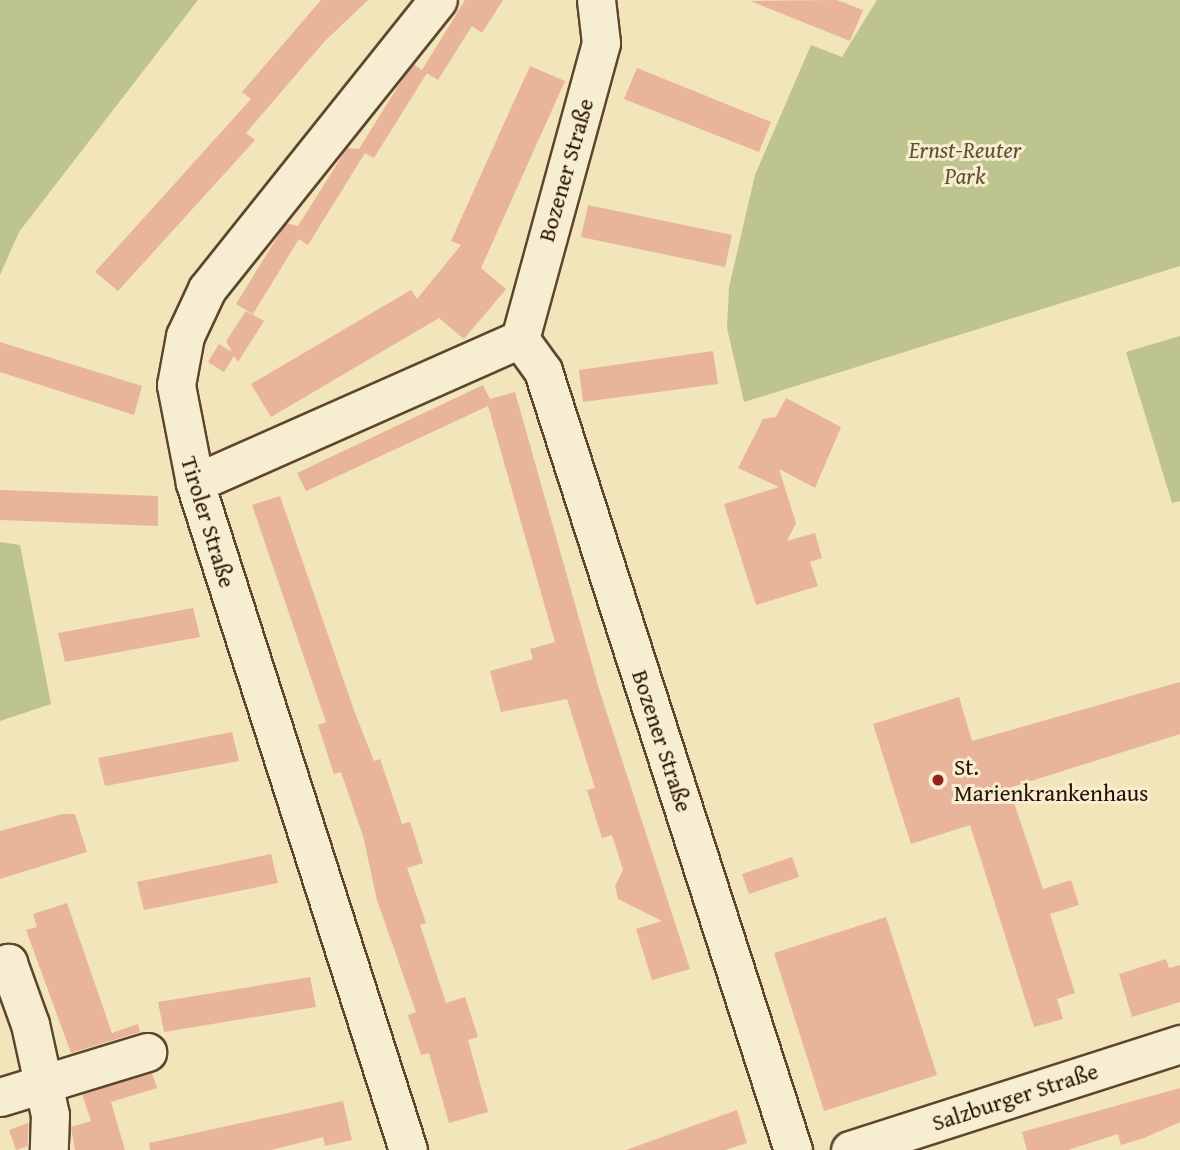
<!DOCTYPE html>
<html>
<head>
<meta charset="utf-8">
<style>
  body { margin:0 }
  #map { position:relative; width:1180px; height:1150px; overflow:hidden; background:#f3e5ba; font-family:"Gentium Book Plus",serif }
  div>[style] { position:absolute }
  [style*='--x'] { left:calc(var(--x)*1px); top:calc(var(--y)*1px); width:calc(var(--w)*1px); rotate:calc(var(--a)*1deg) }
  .green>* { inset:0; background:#bdc48e }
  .building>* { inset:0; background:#e8b49a }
  .roads { filter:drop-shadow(2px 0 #5c4630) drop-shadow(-2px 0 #5c4630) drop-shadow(0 2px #5c4630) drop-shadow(0 -2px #5c4630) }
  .minor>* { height:37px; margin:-18.5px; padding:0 18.5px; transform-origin:18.5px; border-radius:18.5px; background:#f7eed2 }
  .dots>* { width:19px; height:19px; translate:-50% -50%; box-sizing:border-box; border:4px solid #f7eed2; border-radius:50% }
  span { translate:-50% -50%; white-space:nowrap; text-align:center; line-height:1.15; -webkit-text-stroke:6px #f7eed2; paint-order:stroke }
  .park-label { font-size:23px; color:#5d5033; font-style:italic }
  .street-label { font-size:23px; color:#291102 }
  .poi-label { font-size:23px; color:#291102 }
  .left { translate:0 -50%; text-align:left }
</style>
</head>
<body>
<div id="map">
  <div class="green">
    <i style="clip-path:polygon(0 0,198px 0,19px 232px,0 275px)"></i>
    <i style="clip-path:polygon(877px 0,1180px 0,1180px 266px,744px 402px,727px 328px,729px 287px,755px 175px,811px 45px,842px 57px)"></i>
    <i style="clip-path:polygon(1180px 336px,1180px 501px,1172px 503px,1126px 352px)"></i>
    <i style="clip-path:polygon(0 542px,20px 545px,51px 704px,0 721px)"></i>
  </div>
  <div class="building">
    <i style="clip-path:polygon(321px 0,368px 0,324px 42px,246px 133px,255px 140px,118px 291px,95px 272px,251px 99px,242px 92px)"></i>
    <i style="clip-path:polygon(465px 0,503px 0,482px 33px,472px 26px,438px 80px,423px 71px,427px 73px,374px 158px,365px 153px,308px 245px,299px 239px,253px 314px,236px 304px,286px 223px,298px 226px,347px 148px,359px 149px,405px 75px,414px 64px,422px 70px)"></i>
    <i style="clip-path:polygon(837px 0,863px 10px,850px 41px,750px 1px)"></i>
    <i style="clip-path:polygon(530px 66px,565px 81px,481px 268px,506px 289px,464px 339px,439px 318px,271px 417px,251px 384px,411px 290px,417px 299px,461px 245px,451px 241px)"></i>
    <i style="clip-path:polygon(637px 68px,771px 122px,759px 152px,624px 99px)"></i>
    <i style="clip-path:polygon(588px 205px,732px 235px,725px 267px,581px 237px)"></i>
    <i style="clip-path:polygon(246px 311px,264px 321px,238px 362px,234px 356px,224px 372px,208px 362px,219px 344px,232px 352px,226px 341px)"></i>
    <i style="clip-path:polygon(0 342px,142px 386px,134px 415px,0 372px)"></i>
    <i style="clip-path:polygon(713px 351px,718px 384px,583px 402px,579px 370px)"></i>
    <i style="clip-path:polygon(483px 385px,490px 399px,515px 392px,599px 689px,690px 969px,652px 980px,636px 929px,662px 921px,618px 899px,615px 886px,623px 870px,612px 835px,602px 838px,587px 790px,595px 788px,567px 699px,501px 712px,490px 671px,533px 659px,530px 649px,555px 642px,488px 406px,306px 491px,297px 473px)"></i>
    <i style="clip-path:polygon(786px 398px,841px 427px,815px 488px,779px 469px,796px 523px,787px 541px,815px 533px,822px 558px,810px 562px,818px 586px,756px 605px,724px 504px,779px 487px,738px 468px,763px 419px,776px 417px)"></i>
    <i style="clip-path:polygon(0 490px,158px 496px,158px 526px,0 520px)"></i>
    <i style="clip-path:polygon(280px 496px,355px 713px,374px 761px,380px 759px,402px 824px,410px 822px,423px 863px,407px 868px,426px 923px,420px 925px,446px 1003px,465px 997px,478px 1037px,468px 1040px,488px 1112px,449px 1123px,429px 1053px,421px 1055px,408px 1015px,416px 1012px,377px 900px,363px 836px,341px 772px,334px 774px,318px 725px,326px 722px,252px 505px)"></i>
    <i style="clip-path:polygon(193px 608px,200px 637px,65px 662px,58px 633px)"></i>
    <i style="clip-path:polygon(1180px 682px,1180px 734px,1009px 788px,1043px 889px,1071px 880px,1079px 905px,1050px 914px,1075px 993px,1057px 999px,1063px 1019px,1034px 1027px,970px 825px,911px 844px,873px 724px,959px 697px,972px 741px)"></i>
    <i style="clip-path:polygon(232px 732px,239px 761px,105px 786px,98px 758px)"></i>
    <i style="clip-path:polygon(62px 814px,75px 814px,87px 852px,0 879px,0 831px)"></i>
    <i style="clip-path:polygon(271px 854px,278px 883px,144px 910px,137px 882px)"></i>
    <i style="clip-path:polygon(792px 857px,799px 877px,749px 894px,742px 874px)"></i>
    <i style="clip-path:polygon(67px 903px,112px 1033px,138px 1024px,140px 1032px,71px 1053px,26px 930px,37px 927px,33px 914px)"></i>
    <i style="clip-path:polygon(886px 917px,937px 1075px,824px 1111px,774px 953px)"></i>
    <i style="clip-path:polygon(1166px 959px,1169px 968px,1180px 965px,1180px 1002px,1132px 1017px,1119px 974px)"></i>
    <i style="clip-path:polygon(310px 977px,316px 1007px,164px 1032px,158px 1002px)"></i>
    <i style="clip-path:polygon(152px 1073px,157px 1088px,111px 1102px,125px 1150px,75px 1150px,71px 1127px,91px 1121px,82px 1094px)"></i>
    <i style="clip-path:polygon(1180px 1088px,1180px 1122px,1144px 1138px,1121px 1145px,1118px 1134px,1068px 1150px,1027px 1150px,1022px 1132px)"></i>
    <i style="clip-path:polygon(343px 1101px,352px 1140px,325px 1146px,323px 1137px,271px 1150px,150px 1150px,149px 1143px)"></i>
    <i style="clip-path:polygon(737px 1110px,747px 1143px,725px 1150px,626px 1150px)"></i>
    <i style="clip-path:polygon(28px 1123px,28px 1146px,16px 1150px,9px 1130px)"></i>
  </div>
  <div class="roads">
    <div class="minor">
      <i style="--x:520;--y:339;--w:39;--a:54"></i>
      <i style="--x:543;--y:371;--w:818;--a:72.21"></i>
      <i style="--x:520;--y:339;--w:307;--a:-74.7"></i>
      <i style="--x:601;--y:43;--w:43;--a:-96.6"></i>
      <i style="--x:195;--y:483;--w:355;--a:-23.9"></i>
      <i style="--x:0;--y:966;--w:9;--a:-21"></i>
      <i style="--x:8;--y:963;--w:65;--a:70.2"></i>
      <i style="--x:30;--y:1024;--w:93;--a:77.6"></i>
      <i style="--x:50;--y:1115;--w:35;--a:92"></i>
      <i style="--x:0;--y:1097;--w:154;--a:-17"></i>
      <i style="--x:408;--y:1150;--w:700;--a:-107.71"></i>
      <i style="--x:195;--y:483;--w:100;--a:-101"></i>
      <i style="--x:176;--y:385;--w:50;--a:-79.6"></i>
      <i style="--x:185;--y:336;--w:52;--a:-64.9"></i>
      <i style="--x:207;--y:289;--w:370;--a:-51.4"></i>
      <i style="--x:850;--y:1150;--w:347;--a:-17.8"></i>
    </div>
  </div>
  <div class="dots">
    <i style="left:938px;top:780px;background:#8f2418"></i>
  </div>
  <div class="park-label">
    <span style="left:965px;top:163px">Ernst-Reuter<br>Park</span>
  </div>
  <div class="street-label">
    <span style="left:566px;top:170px;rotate:-74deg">Bozener Straße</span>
    <span style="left:208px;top:522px;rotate:73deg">Tiroler Straße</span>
    <span style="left:662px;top:741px;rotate:72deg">Bozener Straße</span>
    <span style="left:1015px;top:1097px;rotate:-18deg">Salzburger Straße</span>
  </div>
  <div class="poi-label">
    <span class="left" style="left:954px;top:780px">St.<br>Marienkrankenhaus</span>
  </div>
</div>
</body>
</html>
